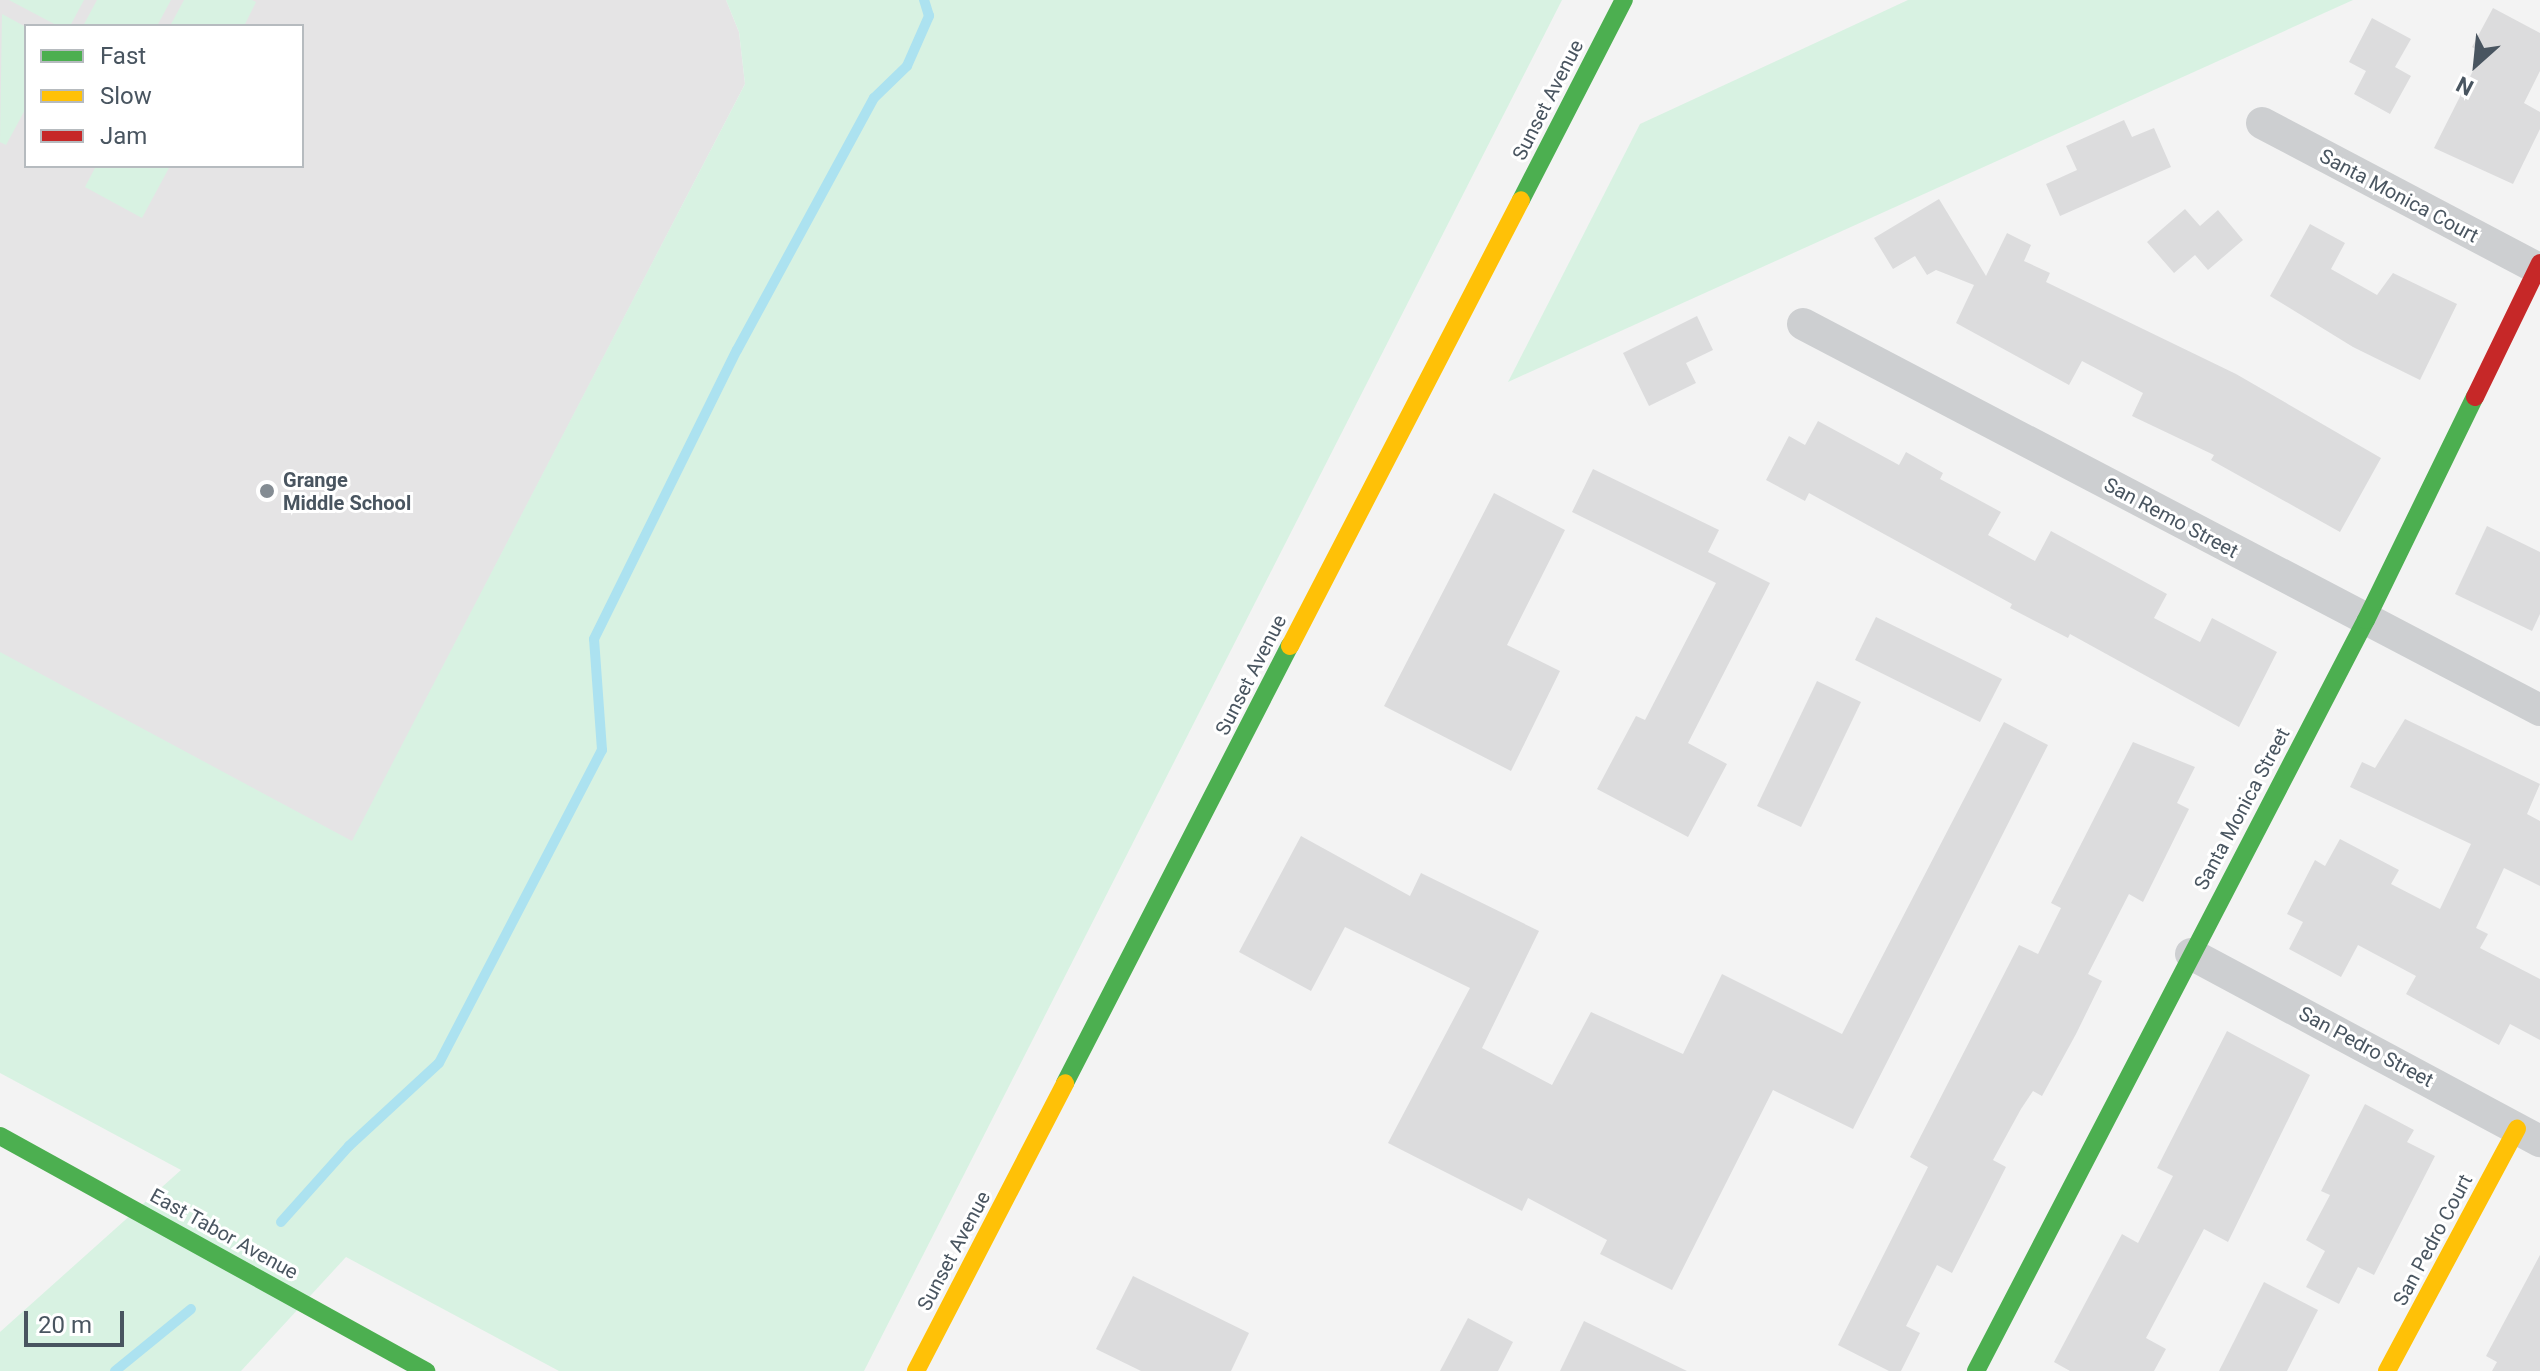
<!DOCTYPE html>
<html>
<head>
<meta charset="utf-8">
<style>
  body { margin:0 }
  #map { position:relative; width:2540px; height:1371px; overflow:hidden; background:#f3f3f3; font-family:Roboto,sans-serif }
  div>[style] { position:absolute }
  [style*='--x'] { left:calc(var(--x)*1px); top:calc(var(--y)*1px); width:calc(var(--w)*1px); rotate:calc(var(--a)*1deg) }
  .education>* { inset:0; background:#e5e4e5 }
  .green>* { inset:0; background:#d8f2e2 }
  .stream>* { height:10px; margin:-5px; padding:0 5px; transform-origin:5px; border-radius:5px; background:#ace2f0 }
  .building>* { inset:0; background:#dcdcdd }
  .street>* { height:32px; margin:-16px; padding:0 16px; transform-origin:16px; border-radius:16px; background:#cdcfd1 }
  .fast>* { height:18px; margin:-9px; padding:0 9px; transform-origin:9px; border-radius:9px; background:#4caf50 }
  .slow>* { height:18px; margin:-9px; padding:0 9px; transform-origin:9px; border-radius:9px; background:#ffc107 }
  .jam>* { height:18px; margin:-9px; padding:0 9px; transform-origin:9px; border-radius:9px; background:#c62828 }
  .dots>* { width:22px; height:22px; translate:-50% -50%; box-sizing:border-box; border:4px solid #fff; border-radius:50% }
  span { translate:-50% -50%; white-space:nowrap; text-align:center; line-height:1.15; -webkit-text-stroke:6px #fff; paint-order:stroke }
  .street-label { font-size:20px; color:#495560 }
  .poi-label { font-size:20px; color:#495560; font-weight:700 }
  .left { translate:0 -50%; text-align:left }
  .legend { position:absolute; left:24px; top:24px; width:280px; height:144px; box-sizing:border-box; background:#fff; border:2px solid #b6bbbf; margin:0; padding:10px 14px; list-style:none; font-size:24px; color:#495560 }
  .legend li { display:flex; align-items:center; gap:16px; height:40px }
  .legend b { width:40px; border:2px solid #b6bbbf }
  .north { position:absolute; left:2436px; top:24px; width:80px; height:80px; -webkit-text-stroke:6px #fff; paint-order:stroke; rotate:207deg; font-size:22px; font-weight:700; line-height:32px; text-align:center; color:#495560 }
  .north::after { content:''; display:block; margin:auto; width:28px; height:36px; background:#495560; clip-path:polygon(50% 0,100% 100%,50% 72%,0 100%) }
  .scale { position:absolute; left:24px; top:1311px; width:100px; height:36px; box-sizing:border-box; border:4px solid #495560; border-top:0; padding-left:10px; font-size:24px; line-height:28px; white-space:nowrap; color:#495560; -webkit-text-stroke:6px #fff; paint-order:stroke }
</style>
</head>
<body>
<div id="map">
  <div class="education">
    <i style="clip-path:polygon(evenodd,0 0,726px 0,739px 32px,745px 84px,353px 841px,0 1073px,0 0,26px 26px,302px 26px,302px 166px,26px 166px,26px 26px)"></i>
  </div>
  <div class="green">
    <i style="clip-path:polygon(9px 0,84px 0,70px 26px,58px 26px)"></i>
    <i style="clip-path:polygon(97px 0,171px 0,157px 26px,83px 26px)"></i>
    <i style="clip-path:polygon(184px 0,252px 0,256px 2px,244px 26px,170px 26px)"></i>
    <i style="clip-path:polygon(726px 0,1562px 0,864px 1371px,559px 1371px,346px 1257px,241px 1371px,0 1371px,0 1332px,181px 1170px,0 1073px,0 652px,352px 841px,745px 84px,739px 32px)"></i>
    <i style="clip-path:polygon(1908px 0,2353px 0,1508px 382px,1640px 124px)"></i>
    <i style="clip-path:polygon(2px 14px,26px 27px,26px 108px,6px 145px,0 142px)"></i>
    <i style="clip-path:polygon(96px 166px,170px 166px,142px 218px,85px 187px)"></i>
  </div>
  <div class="stream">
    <i style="--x:281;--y:1222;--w:102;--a:-48.2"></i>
    <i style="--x:349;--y:1146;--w:122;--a:-42.7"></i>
    <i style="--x:439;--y:1063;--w:353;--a:-62.5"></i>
    <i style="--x:602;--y:750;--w:111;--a:-94.1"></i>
    <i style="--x:594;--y:639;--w:322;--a:-63.7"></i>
    <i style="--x:737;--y:350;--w:287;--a:-61.5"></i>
    <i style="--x:874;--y:98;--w:46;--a:-44.1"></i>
    <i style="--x:907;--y:66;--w:55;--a:-66.3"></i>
    <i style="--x:929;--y:16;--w:17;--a:-107"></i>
    <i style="--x:115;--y:1371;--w:98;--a:-39.2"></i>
  </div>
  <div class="building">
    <i style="clip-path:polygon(2493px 8px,2540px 33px,2540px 71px,2524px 103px,2540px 112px,2540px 129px,2513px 184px,2434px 148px,2482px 53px,2472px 47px)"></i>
    <i style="clip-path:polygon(2372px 18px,2411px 39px,2395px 67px,2411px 76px,2390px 114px,2354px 94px,2366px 71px,2349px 62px)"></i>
    <i style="clip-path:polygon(2124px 120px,2132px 137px,2154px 128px,2171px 167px,2060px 216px,2046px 184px,2077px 170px,2066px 146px)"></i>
    <i style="clip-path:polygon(1939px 199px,1986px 276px,2007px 233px,2031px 245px,2024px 261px,2050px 273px,2046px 282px,2236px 374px,2381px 458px,2340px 532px,2211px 460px,2214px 455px,2132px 416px,2143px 393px,2082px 361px,2069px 385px,1956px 323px,1974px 285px,1936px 270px,1927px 275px,1915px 256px,1893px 269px,1874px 238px)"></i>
    <i style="clip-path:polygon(2185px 209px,2200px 226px,2218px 210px,2243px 240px,2208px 270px,2195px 255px,2174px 273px,2147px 242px)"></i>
    <i style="clip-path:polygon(2310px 224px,2345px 243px,2331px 269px,2377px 295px,2393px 273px,2457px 304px,2420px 380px,2353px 347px,2270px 296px)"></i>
    <i style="clip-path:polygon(1697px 316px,1713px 350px,1686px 363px,1696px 383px,1649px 406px,1623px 353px)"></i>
    <i style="clip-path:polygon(1818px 421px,1899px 465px,1906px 452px,1943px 473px,1940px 479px,2001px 512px,1988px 535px,2035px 561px,2051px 531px,2167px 594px,2154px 618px,2200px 642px,2212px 618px,2277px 652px,2239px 727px,2070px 634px,2068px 638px,2010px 608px,2012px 604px,1809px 493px,1805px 501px,1766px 480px,1789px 436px,1805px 445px)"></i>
    <i style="clip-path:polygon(1593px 469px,1719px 530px,1708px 552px,1770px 583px,1688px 743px,1727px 764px,1688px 837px,1597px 789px,1636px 716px,1645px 720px,1716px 583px,1572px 512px)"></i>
    <i style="clip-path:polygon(1494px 493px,1565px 530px,1507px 645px,1560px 671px,1511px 771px,1384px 706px)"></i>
    <i style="clip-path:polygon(2487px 526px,2540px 552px,2540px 614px,2532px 631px,2455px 594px)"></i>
    <i style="clip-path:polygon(1876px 617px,2002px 679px,1980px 722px,1855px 660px)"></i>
    <i style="clip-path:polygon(1817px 681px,1861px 702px,1801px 827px,1757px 806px)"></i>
    <i style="clip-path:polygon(2405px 719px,2540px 784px,2527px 814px,2540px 821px,2540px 886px,2504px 868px,2476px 928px,2488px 934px,2480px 948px,2540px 979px,2540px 1040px,2510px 1024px,2499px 1045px,2406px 994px,2416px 976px,2358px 945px,2341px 977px,2289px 949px,2303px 922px,2287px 914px,2315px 860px,2325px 866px,2340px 839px,2399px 870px,2391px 884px,2440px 909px,2471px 844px,2350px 787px,2362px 762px,2375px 768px)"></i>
    <i style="clip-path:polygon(2004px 722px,2048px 745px,1853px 1129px,1773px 1090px,1672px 1290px,1600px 1254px,1607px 1240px,1528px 1198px,1522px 1211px,1388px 1143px,1470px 988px,1345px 927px,1311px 991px,1239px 952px,1301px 836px,1410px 896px,1421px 873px,1539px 931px,1482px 1048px,1552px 1085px,1591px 1012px,1683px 1054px,1722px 974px,1842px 1034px)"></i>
    <i style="clip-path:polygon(2133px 742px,2195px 767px,2177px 803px,2189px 809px,2143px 902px,2129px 894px,2088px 974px,2102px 981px,2076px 1034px,2042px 1096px,2033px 1091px,2021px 1109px,1993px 1160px,2006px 1167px,1952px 1273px,1937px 1265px,1906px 1326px,1920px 1333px,1901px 1371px,1889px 1371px,1838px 1345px,1928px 1167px,1910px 1157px,2019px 945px,2038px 954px,2061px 908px,2051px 903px)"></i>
    <i style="clip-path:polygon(2227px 1031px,2310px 1075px,2228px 1242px,2204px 1229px,2146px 1338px,2166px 1349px,2154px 1371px,2070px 1371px,2054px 1362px,2122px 1234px,2138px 1243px,2173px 1176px,2157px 1168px)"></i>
    <i style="clip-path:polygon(2365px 1104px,2414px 1130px,2407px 1142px,2435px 1156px,2374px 1275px,2358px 1267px,2339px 1304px,2306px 1287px,2325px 1251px,2306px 1240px,2330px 1195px,2321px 1191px)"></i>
    <i style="clip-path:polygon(2540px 1255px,2540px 1371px,2492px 1371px,2497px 1362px,2486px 1356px)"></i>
    <i style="clip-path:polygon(1133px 1276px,1249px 1333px,1231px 1371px,1141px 1371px,1096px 1349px)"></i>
    <i style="clip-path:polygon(2264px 1282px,2318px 1310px,2287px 1371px,2219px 1371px)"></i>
    <i style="clip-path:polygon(1468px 1318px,1513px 1342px,1498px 1371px,1440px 1371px)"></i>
    <i style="clip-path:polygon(1584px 1321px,1687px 1371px,1560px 1371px)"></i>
  </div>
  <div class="street">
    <i style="--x:2262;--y:123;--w:311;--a:27.8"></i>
    <i style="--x:1803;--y:324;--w:832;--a:27.64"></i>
    <i style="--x:2191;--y:954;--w:396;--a:28.2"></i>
  </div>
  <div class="fast">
    <i style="--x:1521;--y:200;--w:225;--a:-62.8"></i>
    <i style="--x:1065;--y:1083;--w:492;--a:-62.8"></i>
    <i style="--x:0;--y:1136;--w:487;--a:28.9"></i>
    <i style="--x:1976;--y:1371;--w:846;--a:-62.56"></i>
    <i style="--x:2366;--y:620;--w:248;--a:-64"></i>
  </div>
  <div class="slow">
    <i style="--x:1290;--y:646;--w:502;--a:-62.62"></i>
    <i style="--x:916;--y:1371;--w:324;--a:-62.6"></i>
    <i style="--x:2387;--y:1371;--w:275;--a:-61.8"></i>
  </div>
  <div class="jam">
    <i style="--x:2475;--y:397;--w:149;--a:-64.1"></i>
  </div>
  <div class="dots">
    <i style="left:267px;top:491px;background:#848c93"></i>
  </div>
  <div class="street-label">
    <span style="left:1548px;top:100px;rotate:-63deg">Sunset Avenue</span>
    <span style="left:2399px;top:196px;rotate:28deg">Santa Monica Court</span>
    <span style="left:2171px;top:518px;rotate:28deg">San Remo Street</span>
    <span style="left:1251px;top:675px;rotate:-63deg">Sunset Avenue</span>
    <span style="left:2242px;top:809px;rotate:-62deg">Santa Monica Street</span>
    <span style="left:2366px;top:1047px;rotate:28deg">San Pedro Street</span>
    <span style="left:224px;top:1234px;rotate:29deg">East Tabor Avenue</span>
    <span style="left:2433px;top:1240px;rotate:-62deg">San Pedro Court</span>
    <span style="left:954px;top:1251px;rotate:-62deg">Sunset Avenue</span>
  </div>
  <div class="poi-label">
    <span class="left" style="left:283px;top:492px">Grange<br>Middle School</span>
  </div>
  <ul class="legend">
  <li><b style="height:10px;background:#4caf50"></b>Fast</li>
  <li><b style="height:10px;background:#ffc107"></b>Slow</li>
  <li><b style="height:10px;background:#c62828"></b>Jam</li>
  </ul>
  <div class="north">N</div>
  <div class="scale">20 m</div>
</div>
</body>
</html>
